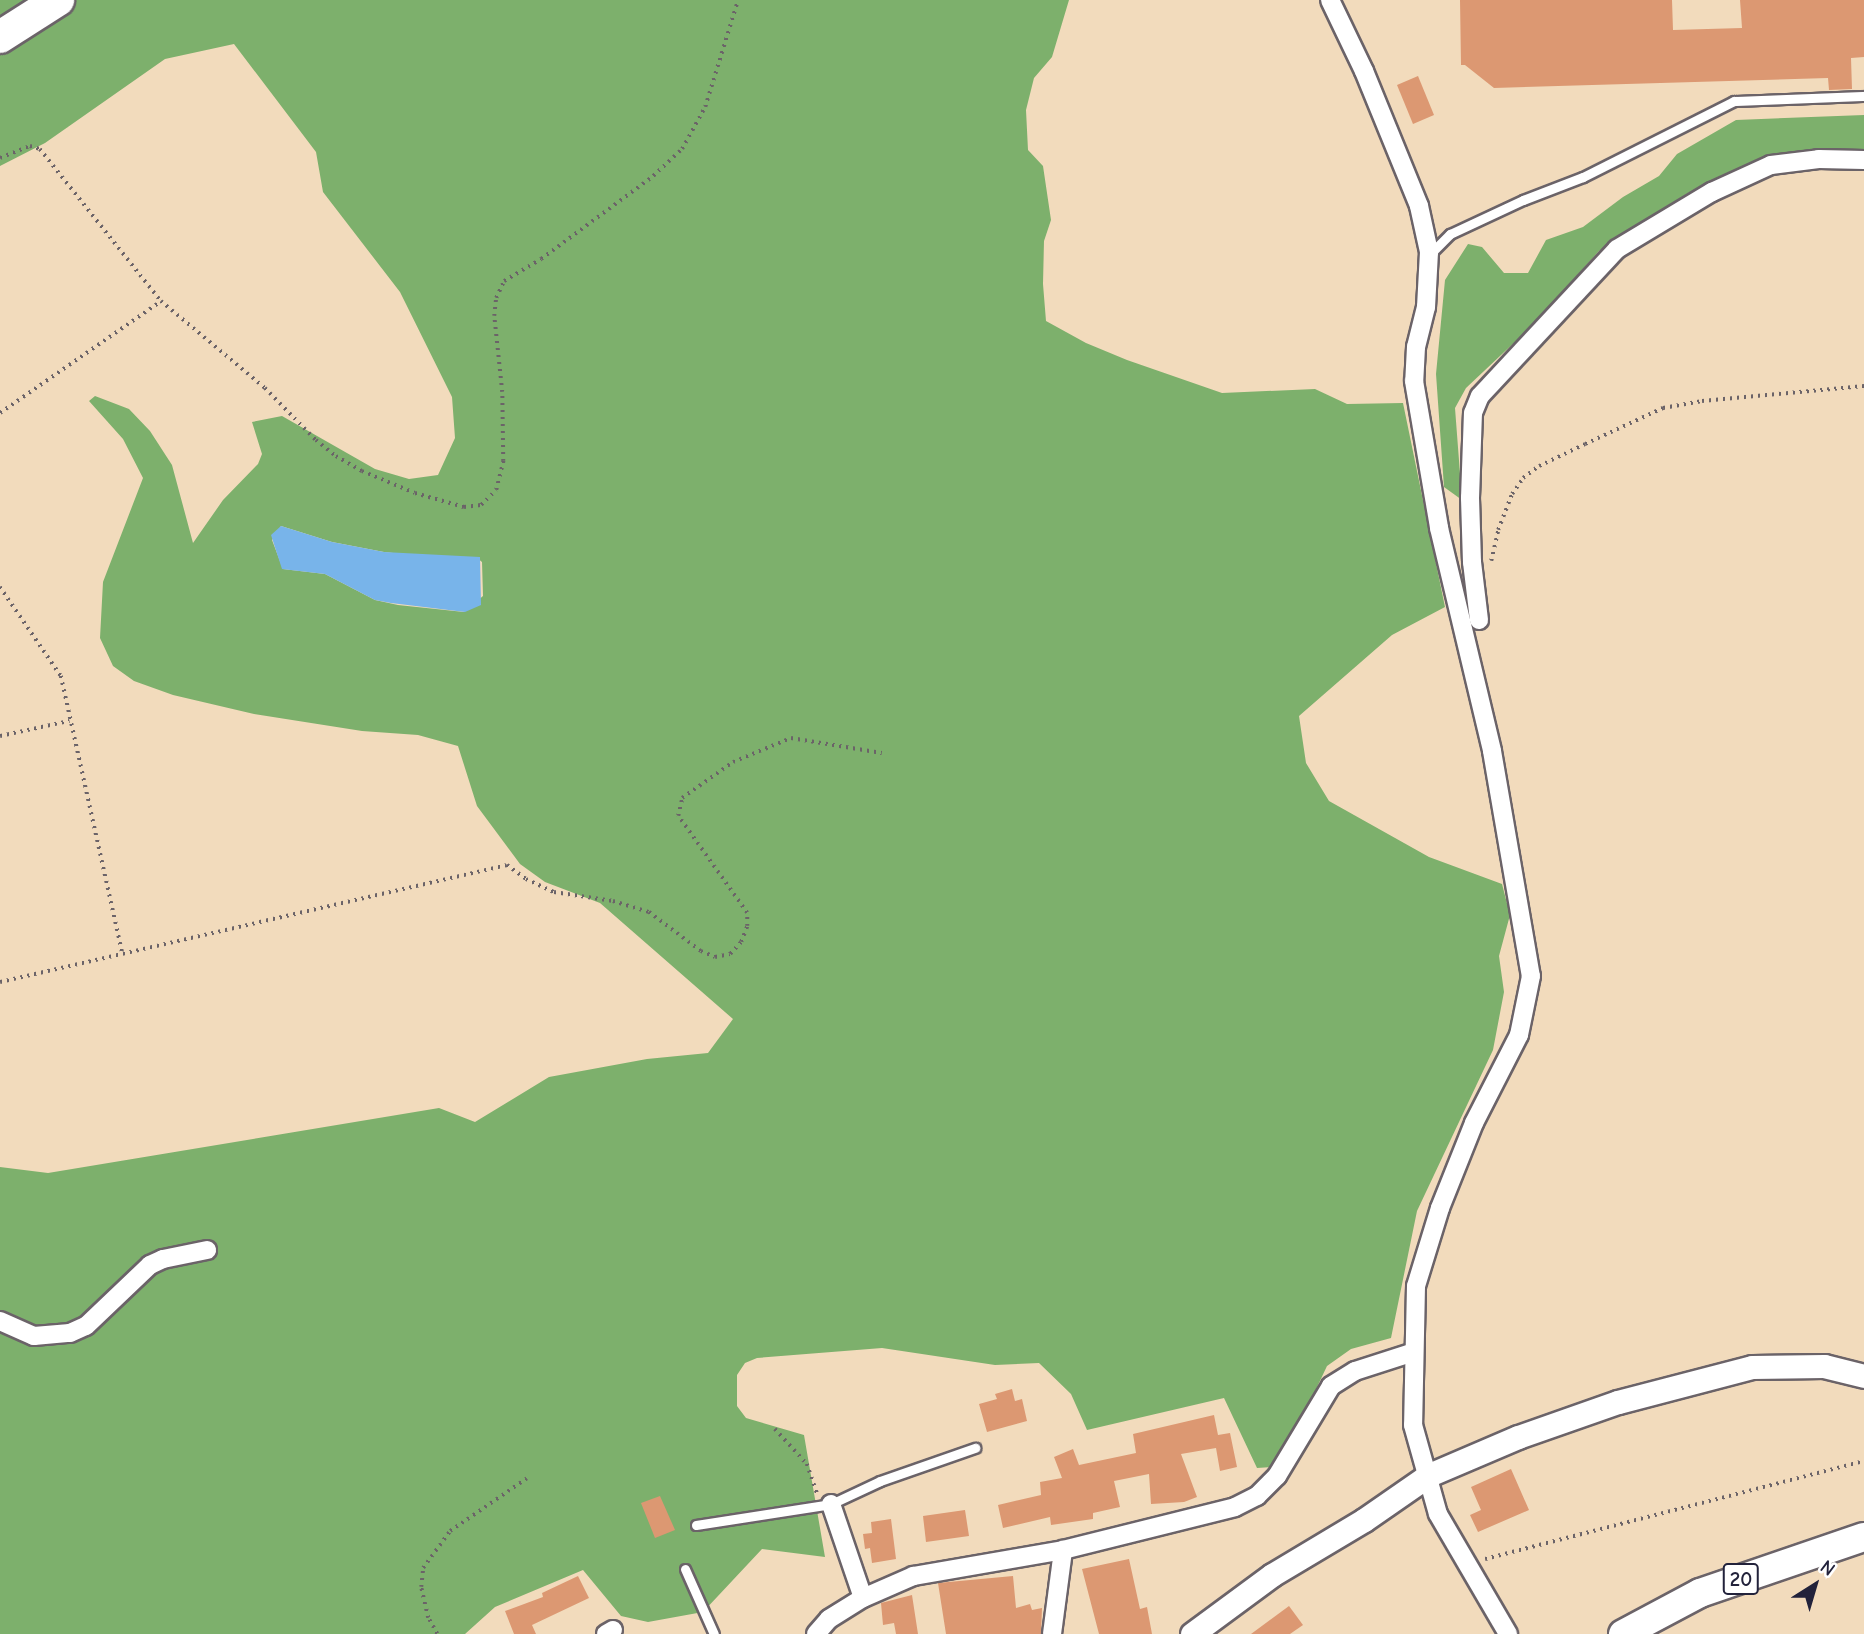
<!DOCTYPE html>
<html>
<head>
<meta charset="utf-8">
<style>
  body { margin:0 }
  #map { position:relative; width:1864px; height:1634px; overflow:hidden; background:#f2dbbc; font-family:"Comic Neue",sans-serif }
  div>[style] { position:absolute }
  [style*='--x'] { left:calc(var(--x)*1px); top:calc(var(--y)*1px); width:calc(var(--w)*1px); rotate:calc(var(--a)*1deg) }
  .forest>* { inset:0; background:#7db06c }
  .water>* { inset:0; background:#78b4ea }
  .building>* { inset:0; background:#dc9872 }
  .path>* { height:3.5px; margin-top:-1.75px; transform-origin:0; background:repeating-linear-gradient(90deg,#6b6368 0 2px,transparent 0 7px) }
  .roads { filter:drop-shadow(2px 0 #6b6368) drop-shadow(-2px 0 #6b6368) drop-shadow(0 2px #6b6368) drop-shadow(0 -2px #6b6368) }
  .service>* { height:9px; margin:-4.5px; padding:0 4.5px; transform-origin:4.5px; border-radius:4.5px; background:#fff }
  .minor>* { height:18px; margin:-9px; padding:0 9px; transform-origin:9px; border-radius:9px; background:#fff }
  .tertiary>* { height:23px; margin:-11.5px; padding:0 11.5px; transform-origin:11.5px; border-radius:11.5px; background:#fff }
  .primary>* { height:28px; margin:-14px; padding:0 14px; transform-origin:14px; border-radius:14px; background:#fff }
  .motorway>* { height:32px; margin:-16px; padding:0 16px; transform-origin:16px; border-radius:16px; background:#fff }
  span { translate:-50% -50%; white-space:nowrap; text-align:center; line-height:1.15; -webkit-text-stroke:5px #fff; paint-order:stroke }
  .shield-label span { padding:2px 5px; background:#fff; border:2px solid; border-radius:5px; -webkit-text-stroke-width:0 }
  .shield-label { font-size:21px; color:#22223b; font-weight:700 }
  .north { position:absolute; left:1780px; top:1550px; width:70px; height:70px; -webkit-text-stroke:5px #fff; paint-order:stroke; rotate:37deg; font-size:19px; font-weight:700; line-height:28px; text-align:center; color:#22223b }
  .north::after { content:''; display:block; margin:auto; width:24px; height:32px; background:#22223b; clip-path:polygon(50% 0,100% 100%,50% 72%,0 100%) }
</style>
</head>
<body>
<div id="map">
  <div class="forest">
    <i style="clip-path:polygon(evenodd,0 0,1069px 0,1052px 57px,1034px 78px,1026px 110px,1028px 150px,1043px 166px,1051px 220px,1044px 241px,1043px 284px,1046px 321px,1086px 343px,1127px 360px,1222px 393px,1315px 389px,1347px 404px,1403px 403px,1445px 607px,1392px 635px,1299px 716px,1306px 763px,1329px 801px,1429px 857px,1502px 884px,1510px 915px,1499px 956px,1504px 992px,1493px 1050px,1417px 1211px,1391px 1338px,1351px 1349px,1327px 1366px,1284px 1457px,1273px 1467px,1257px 1468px,1224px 1398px,1087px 1430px,1071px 1394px,1039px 1363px,995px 1365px,882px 1348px,757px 1358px,745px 1363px,737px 1375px,737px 1406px,746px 1418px,804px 1435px,825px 1557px,762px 1549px,703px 1612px,648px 1622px,621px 1616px,583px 1570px,495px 1607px,465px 1634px,0 1634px,0 1167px,48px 1173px,439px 1108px,475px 1122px,549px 1077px,647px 1059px,708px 1053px,733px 1019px,600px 903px,545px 882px,520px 864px,477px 806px,458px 746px,418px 735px,362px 731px,254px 714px,173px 695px,134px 681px,113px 666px,100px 638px,103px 582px,143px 478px,123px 439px,89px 401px,95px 396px,129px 409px,150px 431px,172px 465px,193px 543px,223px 500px,258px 464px,262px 454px,252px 422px,282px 416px,375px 469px,409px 479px,438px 475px,455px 438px,452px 397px,400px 292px,323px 192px,316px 152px,234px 44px,165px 59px,45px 143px,0 166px,0 0,281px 526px,332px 542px,384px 552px,429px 557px,476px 557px,482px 562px,483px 596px,464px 612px,398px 605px,375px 600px,325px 574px,283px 569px,272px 540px,281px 526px)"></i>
    <i style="clip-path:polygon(1864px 115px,1864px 154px,1769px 159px,1688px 193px,1599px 251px,1533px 325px,1466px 388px,1455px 408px,1462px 500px,1444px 487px,1436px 374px,1445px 280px,1468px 244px,1482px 247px,1504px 273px,1528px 273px,1546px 240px,1583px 227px,1623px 197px,1659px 176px,1677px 154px,1736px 120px)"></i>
  </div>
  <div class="water">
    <i style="clip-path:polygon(281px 526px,332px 542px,384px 552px,480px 557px,481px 605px,465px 612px,391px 603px,375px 600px,325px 574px,282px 569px,271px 535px)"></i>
  </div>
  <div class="building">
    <i style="clip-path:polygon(1460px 0,1672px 0,1673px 30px,1742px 28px,1740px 0,1864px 0,1864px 57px,1851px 58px,1852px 89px,1829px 90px,1828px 78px,1494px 88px,1465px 65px,1461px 65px)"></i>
    <i style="clip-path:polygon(1418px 76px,1434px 115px,1413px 124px,1397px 85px)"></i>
    <i style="clip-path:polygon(1012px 1389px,1015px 1401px,1022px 1399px,1027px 1421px,987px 1432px,979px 1404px,997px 1399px,995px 1394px)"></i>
    <i style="clip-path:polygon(1214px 1415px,1218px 1435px,1230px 1433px,1237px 1467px,1220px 1471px,1216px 1448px,1181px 1454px,1197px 1497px,1184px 1502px,1151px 1504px,1149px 1474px,1114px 1481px,1120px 1507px,1093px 1513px,1093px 1519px,1051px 1525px,1050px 1517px,1003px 1528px,998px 1505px,1041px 1495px,1040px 1482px,1062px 1478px,1054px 1457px,1073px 1449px,1079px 1465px,1136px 1453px,1133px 1434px)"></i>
    <i style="clip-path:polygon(1511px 1469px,1529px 1510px,1478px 1532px,1470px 1515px,1481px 1510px,1471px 1487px)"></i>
    <i style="clip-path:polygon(660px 1496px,675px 1530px,655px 1538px,641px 1503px)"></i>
    <i style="clip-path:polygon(965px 1510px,969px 1536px,926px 1542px,923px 1516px)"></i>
    <i style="clip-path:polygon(891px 1519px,896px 1559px,872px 1563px,870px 1548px,865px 1549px,863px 1534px,872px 1533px,871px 1522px)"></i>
    <i style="clip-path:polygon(1129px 1559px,1140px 1609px,1147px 1607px,1152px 1634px,1099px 1634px,1082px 1569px)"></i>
    <i style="clip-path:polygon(578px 1576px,589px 1598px,532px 1625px,536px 1634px,514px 1634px,505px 1611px,543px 1597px,542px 1593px)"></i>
    <i style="clip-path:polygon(1013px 1576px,1016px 1608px,1030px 1604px,1032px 1610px,1042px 1608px,1041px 1634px,946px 1634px,938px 1583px)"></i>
    <i style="clip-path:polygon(912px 1595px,918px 1634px,896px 1634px,894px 1623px,883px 1625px,881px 1603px)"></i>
    <i style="clip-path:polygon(1289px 1606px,1303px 1625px,1290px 1634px,1251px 1634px)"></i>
  </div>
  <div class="path">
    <i style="--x:0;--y:158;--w:32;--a:-22"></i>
    <i style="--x:30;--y:146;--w:10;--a:17"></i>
    <i style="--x:40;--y:149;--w:194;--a:51.5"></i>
    <i style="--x:161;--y:301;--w:136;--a:39.9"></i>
    <i style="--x:265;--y:388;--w:73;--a:45.6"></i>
    <i style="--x:316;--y:440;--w:26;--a:39"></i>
    <i style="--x:336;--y:456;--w:30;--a:30"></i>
    <i style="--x:362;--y:471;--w:57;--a:22.5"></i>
    <i style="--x:415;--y:493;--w:51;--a:15.9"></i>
    <i style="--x:464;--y:507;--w:17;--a:-7"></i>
    <i style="--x:481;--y:505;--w:21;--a:-45"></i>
    <i style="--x:496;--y:490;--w:30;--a:-76"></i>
    <i style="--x:503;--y:461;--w:69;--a:-90.8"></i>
    <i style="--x:502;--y:392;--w:76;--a:-96"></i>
    <i style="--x:494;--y:316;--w:18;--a:-84"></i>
    <i style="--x:496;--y:298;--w:19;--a:-65"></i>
    <i style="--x:504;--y:281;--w:43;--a:-30.7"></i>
    <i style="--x:541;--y:259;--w:139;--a:-36.5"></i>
    <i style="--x:653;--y:176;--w:40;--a:-43"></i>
    <i style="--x:682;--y:149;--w:48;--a:-61.3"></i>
    <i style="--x:705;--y:107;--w:112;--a:-72.9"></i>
    <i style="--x:0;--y:413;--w:196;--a:-34.8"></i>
    <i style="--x:1491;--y:561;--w:32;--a:-77"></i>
    <i style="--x:1498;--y:530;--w:39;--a:-69"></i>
    <i style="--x:1512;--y:494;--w:19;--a:-55"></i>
    <i style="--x:1523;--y:478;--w:20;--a:-37"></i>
    <i style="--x:1539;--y:466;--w:51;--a:-25.6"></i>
    <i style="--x:1585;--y:444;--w:86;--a:-24.8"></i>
    <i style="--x:1663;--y:408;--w:40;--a:-10"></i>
    <i style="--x:1702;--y:401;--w:163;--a:-5.3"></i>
    <i style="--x:0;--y:587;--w:108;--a:55.6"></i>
    <i style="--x:61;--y:676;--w:283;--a:77.5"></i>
    <i style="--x:0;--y:736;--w:71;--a:-12.3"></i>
    <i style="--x:0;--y:982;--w:520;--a:-12.99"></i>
    <i style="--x:507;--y:865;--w:24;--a:36"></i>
    <i style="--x:526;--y:879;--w:31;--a:25"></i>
    <i style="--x:554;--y:892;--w:60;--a:8.7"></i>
    <i style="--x:613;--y:901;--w:38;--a:17"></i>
    <i style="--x:649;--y:912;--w:65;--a:36.9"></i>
    <i style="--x:701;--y:951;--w:15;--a:23"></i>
    <i style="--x:715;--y:957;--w:15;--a:-11"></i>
    <i style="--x:730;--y:954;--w:16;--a:-47"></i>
    <i style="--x:741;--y:942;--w:17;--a:-69"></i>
    <i style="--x:747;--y:926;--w:13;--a:-90"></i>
    <i style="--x:747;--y:913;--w:119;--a:-125.4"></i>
    <i style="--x:678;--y:816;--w:18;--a:-77"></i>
    <i style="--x:682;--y:798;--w:62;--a:-35.2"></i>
    <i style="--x:733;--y:762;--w:63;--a:-22.5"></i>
    <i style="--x:791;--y:738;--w:92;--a:9.4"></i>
    <i style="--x:775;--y:1429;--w:47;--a:47.6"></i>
    <i style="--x:807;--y:1464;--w:31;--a:71"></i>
    <i style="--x:1485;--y:1559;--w:391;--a:-14.5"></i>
    <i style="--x:437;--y:1634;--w:18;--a:-119"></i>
    <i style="--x:428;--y:1618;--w:32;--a:-103"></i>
    <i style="--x:421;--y:1587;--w:19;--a:-84"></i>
    <i style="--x:423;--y:1568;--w:46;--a:-53.9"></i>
    <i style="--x:450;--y:1531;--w:93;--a:-34.5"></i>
  </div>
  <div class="roads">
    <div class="service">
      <i style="--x:1429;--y:255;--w:30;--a:-45"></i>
      <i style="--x:1450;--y:234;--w:81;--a:-25"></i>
      <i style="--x:1523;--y:200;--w:64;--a:-21"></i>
      <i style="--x:1583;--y:177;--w:169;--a:-26.7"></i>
      <i style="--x:1734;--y:101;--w:130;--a:-2.2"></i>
      <i style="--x:696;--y:1525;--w:137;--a:-8.8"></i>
      <i style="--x:831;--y:1504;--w:54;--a:-25.1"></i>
      <i style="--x:880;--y:1481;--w:101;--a:-19.2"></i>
      <i style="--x:685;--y:1569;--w:71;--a:66"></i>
    </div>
    <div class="minor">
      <i style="--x:1330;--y:0;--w:79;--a:64.4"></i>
      <i style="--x:1364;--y:71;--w:146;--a:67.8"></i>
      <i style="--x:1419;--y:206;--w:47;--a:77.7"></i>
      <i style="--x:1429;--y:252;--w:55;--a:93.1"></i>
      <i style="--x:1426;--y:307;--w:41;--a:104"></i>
      <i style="--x:1416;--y:347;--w:34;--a:93"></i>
      <i style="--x:1414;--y:381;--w:149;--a:80.3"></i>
      <i style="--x:1439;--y:528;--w:229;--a:76.6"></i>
      <i style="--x:1492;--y:751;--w:228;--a:80.2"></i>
      <i style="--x:1531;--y:976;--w:60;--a:101.5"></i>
      <i style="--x:1519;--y:1035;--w:99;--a:117.1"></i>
      <i style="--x:1474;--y:1123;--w:92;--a:111.8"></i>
      <i style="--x:1440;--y:1208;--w:82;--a:107.1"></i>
      <i style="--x:1416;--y:1286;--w:139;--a:91.2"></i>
      <i style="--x:1413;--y:1425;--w:92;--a:74.3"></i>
      <i style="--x:1438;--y:1514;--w:139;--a:59.7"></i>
      <i style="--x:1479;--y:620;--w:58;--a:-96.9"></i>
      <i style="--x:1472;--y:562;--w:64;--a:-91.8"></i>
      <i style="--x:1470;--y:498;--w:85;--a:-88"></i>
      <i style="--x:1473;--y:413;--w:18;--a:-68"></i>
      <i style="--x:1480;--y:396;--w:201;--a:-47"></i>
      <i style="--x:1617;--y:249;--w:111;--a:-31"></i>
      <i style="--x:1712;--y:192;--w:65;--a:-24.6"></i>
      <i style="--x:1771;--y:165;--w:48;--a:-7.1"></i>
      <i style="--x:1819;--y:159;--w:45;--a:1.3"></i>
      <i style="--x:0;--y:1321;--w:37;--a:24"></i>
      <i style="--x:34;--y:1336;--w:36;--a:-5"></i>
      <i style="--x:70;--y:1333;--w:17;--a:-24"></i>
      <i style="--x:86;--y:1326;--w:88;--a:-43.6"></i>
      <i style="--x:150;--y:1265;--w:14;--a:-25"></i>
      <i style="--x:163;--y:1259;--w:45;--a:-11.6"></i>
      <i style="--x:831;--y:1504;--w:99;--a:71.2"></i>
      <i style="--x:606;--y:1634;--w:8;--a:-30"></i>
      <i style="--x:816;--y:1634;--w:20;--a:-49"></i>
      <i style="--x:829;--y:1619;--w:40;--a:-32"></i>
      <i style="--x:863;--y:1598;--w:55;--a:-23.7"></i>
      <i style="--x:913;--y:1576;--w:152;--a:-9.8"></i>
      <i style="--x:1063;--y:1550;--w:177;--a:-14"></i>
      <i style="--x:1235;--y:1507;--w:25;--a:-27"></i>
      <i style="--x:1257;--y:1496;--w:28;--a:-45"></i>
      <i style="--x:1277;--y:1476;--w:105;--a:-59"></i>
      <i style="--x:1331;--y:1386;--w:28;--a:-32"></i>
      <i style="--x:1355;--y:1371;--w:62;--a:-17.9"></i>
      <i style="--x:1052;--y:1634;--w:85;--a:-82.5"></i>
    </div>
    <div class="tertiary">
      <i style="--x:1192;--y:1634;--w:99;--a:-36.4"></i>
      <i style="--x:1272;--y:1575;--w:107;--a:-30.9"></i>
      <i style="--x:1364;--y:1520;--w:79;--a:-34.7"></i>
      <i style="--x:1429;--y:1475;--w:97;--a:-23.1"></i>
      <i style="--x:1518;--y:1437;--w:106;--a:-19.3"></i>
      <i style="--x:1618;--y:1402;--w:138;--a:-14.6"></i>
      <i style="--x:1752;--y:1367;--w:72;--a:-0.8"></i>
      <i style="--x:1824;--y:1366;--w:41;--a:14"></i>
    </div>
    <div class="primary">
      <i style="--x:1623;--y:1634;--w:87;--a:-28"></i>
      <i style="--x:1700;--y:1593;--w:173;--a:-18.9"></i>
    </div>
    <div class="motorway">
      <i style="--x:0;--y:37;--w:69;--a:-32.5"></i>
    </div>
  </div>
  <div class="shield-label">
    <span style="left:1741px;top:1579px">20</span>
  </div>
  <div class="north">N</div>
</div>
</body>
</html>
